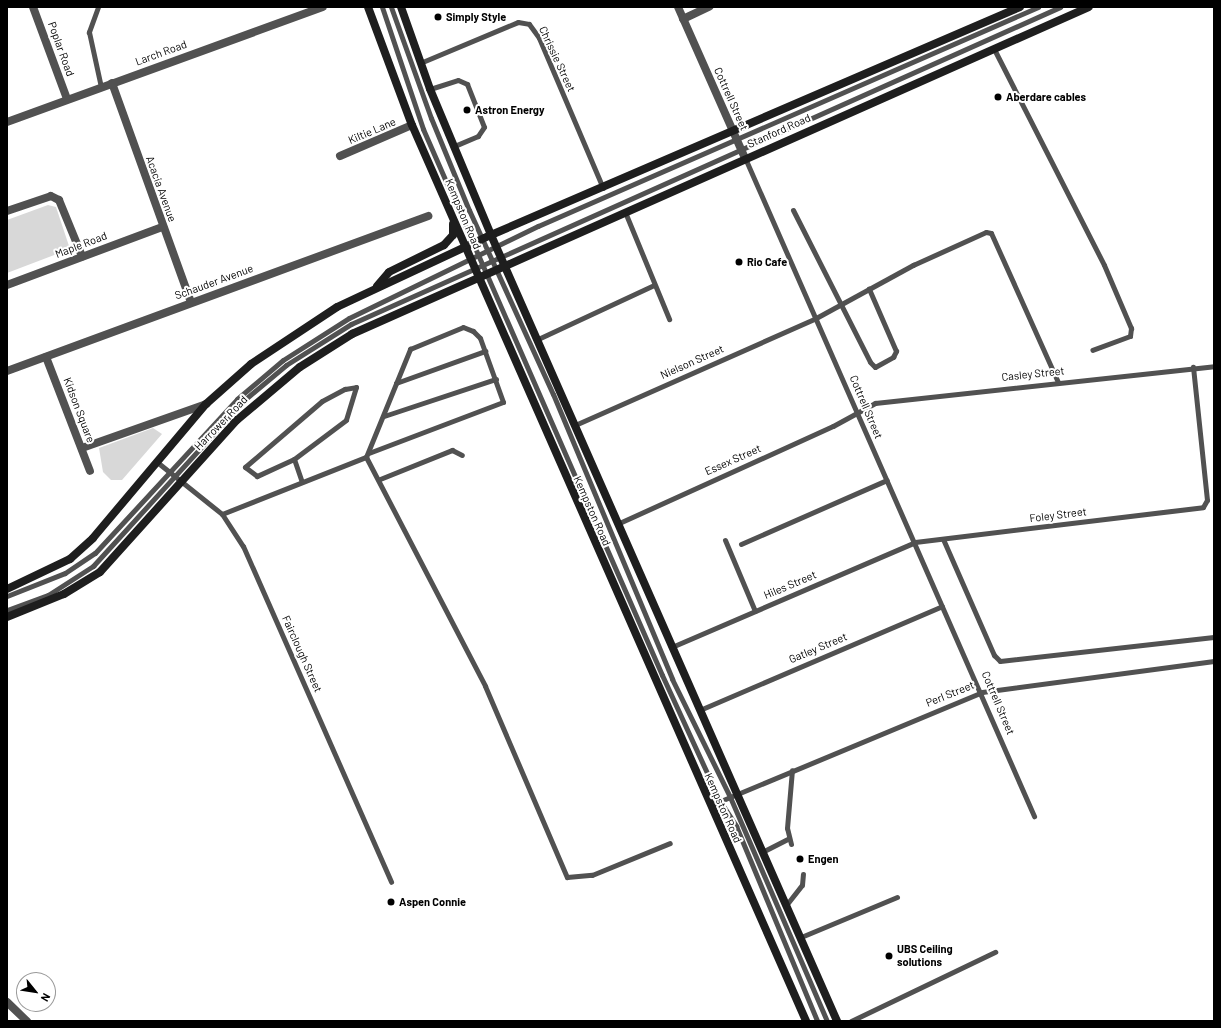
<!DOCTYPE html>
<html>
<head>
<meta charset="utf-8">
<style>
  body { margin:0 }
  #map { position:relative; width:1221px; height:1028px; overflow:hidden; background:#fff; font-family:Barlow,sans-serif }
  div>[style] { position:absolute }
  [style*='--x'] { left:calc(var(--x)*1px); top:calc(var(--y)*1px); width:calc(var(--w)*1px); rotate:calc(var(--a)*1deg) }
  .green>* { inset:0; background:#d8d8d8 }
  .service>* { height:5px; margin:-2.5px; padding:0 2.5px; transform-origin:2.5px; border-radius:2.5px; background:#515151 }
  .minor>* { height:8px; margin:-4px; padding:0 4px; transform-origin:4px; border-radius:4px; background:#515151 }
  .tertiary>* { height:8px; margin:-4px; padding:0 4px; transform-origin:4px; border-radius:4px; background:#515151 }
  .secondary>* { height:8px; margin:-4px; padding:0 4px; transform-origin:4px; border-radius:4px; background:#1e1e1e }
  .dots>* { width:11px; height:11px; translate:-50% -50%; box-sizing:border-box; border:2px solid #fff; border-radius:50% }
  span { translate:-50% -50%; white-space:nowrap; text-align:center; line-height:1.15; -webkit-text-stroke:4px #fff; paint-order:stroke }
  .poi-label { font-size:11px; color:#000; font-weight:700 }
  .left { translate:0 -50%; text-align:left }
  .street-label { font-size:11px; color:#000 }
  .frame { position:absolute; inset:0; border:8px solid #000; pointer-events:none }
  .north { position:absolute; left:16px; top:972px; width:40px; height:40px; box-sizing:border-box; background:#fff; border:1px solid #999; border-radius:50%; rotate:120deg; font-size:11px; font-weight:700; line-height:16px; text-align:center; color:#000 }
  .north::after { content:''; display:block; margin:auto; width:14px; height:18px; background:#000; clip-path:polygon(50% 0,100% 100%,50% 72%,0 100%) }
</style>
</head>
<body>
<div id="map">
  <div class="green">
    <i style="clip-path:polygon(48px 205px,56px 207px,70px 249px,7px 273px,7px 220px)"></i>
    <i style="clip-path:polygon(153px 428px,162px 434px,122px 480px,111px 480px,103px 472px,99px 448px)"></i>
  </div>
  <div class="service">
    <i style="--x:98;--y:7;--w:27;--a:110"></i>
    <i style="--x:89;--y:32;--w:56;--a:77.7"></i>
    <i style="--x:382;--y:7;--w:129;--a:71.4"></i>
    <i style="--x:423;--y:129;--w:596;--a:66.36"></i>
    <i style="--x:662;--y:675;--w:139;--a:65.3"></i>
    <i style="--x:720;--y:801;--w:30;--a:57"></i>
    <i style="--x:736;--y:826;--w:211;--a:67.4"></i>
    <i style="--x:391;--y:7;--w:118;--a:70.2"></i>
    <i style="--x:431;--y:118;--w:100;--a:67.6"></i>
    <i style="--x:469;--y:210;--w:202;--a:65.5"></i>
    <i style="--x:553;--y:394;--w:309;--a:67.3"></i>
    <i style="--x:672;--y:679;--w:131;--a:63.8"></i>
    <i style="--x:730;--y:797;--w:244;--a:66.6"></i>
    <i style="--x:994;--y:49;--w:242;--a:63"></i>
    <i style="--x:1104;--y:265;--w:69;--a:66.8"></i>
    <i style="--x:1131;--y:328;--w:8;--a:97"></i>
    <i style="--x:1130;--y:336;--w:40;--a:159.8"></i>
    <i style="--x:420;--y:63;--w:106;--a:-22.7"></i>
    <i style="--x:518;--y:22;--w:11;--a:10"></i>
    <i style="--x:529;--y:24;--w:17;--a:54"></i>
    <i style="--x:539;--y:38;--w:163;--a:66.9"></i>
    <i style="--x:430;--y:89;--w:29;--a:-18"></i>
    <i style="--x:458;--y:80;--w:10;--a:24"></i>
    <i style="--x:467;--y:84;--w:46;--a:68.4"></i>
    <i style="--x:484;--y:127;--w:11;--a:124"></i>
    <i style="--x:478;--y:136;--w:26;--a:157"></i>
    <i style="--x:745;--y:158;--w:719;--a:66.29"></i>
    <i style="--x:793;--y:210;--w:170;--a:63.1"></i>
    <i style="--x:870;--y:362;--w:7;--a:45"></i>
    <i style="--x:875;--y:367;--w:21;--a:-29"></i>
    <i style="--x:893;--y:357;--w:7;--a:-63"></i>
    <i style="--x:896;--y:351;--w:68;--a:-113.5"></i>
    <i style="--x:625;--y:212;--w:116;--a:67.6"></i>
    <i style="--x:538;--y:339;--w:128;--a:-25"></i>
    <i style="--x:396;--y:383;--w:95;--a:-19.8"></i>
    <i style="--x:384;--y:416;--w:118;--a:-18.3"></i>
    <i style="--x:575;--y:425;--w:264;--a:-23.9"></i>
    <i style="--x:816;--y:318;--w:111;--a:-28.7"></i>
    <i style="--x:913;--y:265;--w:80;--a:-24.3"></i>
    <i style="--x:986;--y:232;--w:5;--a:11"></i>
    <i style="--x:991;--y:233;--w:163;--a:65.8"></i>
    <i style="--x:366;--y:457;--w:258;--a:62.5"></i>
    <i style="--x:485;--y:686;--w:208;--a:66.8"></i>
    <i style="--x:567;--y:877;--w:25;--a:-5"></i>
    <i style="--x:592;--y:875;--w:84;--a:-22.3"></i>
    <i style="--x:294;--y:459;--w:41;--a:155.3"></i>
    <i style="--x:257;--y:476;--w:15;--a:-143"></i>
    <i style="--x:245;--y:467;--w:101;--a:-40.6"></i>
    <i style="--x:322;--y:401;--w:26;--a:-28"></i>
    <i style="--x:345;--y:389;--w:11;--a:-10"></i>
    <i style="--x:356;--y:387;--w:34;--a:107"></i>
    <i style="--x:346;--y:420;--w:65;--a:143.1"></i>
    <i style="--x:294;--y:459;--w:24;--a:71"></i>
    <i style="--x:157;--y:462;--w:83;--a:38.7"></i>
    <i style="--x:222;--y:514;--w:38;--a:57"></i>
    <i style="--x:243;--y:546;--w:367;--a:66.2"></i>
    <i style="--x:380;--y:479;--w:78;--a:-21.9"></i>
    <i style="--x:452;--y:450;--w:11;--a:27"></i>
    <i style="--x:222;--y:514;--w:155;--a:-21.6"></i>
    <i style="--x:366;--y:457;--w:117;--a:-67.8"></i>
    <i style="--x:410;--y:349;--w:57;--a:-22.5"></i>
    <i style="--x:463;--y:327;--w:11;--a:22"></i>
    <i style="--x:473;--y:331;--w:10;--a:45"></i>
    <i style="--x:480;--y:338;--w:68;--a:70.2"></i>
    <i style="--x:503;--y:402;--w:143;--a:159.2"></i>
    <i style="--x:617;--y:524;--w:237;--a:-24.4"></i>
    <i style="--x:833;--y:426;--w:48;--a:-28.7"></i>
    <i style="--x:875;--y:403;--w:341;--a:-6.2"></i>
    <i style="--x:943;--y:539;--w:127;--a:66.3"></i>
    <i style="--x:994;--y:655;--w:8;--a:45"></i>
    <i style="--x:1000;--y:661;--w:215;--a:-6.4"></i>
    <i style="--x:725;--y:540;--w:77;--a:67.1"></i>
    <i style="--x:741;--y:544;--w:159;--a:-23.7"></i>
    <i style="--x:7;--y:596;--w:62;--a:-21.6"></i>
    <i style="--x:65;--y:573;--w:36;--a:-34"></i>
    <i style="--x:95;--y:553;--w:209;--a:-47.3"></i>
    <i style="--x:237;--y:399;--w:60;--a:-40.3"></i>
    <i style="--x:283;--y:360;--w:78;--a:-32.5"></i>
    <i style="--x:349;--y:318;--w:210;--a:-26"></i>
    <i style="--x:538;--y:226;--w:546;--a:-23.65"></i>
    <i style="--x:7;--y:610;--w:44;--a:-20.1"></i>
    <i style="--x:48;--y:595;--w:54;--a:-32.8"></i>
    <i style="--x:93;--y:566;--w:223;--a:-47.7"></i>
    <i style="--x:243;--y:401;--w:56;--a:-39.9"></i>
    <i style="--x:286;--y:365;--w:77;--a:-32.2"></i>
    <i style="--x:351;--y:324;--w:777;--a:-24.09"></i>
    <i style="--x:674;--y:646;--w:262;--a:-23.3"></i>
    <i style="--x:915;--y:542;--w:290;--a:-6.9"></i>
    <i style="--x:1203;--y:507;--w:8;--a:-60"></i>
    <i style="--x:1207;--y:500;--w:134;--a:-96"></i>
    <i style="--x:702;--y:709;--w:261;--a:-23.2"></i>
    <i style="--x:711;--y:805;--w:294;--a:-22.6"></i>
    <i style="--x:982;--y:692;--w:234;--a:-7.6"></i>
    <i style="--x:791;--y:844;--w:16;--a:-104"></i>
    <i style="--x:787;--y:828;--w:58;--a:-85.1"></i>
    <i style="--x:764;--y:851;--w:27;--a:-27"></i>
    <i style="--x:787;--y:904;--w:24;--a:-52"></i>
    <i style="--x:802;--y:885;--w:11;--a:-85"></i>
    <i style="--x:801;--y:937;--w:104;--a:-22.6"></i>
    <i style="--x:851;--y:1021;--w:160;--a:-25.6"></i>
  </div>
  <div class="minor">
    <i style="--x:33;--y:7;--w:98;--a:69.7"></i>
    <i style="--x:683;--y:19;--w:29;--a:-25"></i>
    <i style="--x:112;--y:83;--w:233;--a:70.2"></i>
    <i style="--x:7;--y:122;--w:336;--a:-20"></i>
    <i style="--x:340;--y:156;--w:78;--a:-23.3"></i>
    <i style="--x:7;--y:211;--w:46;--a:-18.8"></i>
    <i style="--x:51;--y:196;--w:9;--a:27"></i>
    <i style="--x:59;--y:200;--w:61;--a:67.7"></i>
    <i style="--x:7;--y:285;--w:165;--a:-20.5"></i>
    <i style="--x:46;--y:357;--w:122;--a:68.9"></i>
    <i style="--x:7;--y:371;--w:449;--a:-20.2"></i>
    <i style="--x:82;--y:448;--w:132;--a:-19.5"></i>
    <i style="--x:7;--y:1002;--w:28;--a:44"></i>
  </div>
  <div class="tertiary">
    <i style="--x:678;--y:7;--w:165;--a:66.1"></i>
  </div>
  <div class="secondary">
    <i style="--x:368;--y:7;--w:126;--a:69.6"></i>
    <i style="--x:412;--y:125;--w:979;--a:66.26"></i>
    <i style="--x:401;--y:7;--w:87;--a:70.5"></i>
    <i style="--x:430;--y:89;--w:158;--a:67.3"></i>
    <i style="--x:491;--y:235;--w:859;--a:66.24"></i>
    <i style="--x:377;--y:286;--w:18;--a:-49"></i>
    <i style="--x:389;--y:272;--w:61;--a:-26.1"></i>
    <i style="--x:444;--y:245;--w:13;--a:-48"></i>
    <i style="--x:453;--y:235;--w:11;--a:-90"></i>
    <i style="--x:7;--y:589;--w:70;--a:-25.5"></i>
    <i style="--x:70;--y:559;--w:31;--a:-42"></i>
    <i style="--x:93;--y:538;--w:175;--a:-49.9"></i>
    <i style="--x:206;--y:404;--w:60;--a:-41.6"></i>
    <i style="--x:251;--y:364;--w:103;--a:-33.5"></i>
    <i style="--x:337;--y:307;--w:170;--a:-25.1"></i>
    <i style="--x:491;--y:235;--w:576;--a:-23.32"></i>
    <i style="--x:7;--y:617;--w:61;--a:-22"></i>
    <i style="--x:64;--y:594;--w:42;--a:-31.4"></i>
    <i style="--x:100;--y:572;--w:205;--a:-48"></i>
    <i style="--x:237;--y:420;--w:82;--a:-40.1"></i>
    <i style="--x:300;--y:367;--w:62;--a:-32.4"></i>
    <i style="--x:352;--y:334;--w:806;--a:-23.93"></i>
  </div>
  <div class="dots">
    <i style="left:438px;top:17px;background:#000"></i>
    <i style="left:998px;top:97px;background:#000"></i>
    <i style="left:467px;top:110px;background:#000"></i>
    <i style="left:739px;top:262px;background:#000"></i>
    <i style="left:800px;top:859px;background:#000"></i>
    <i style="left:391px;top:902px;background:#000"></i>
    <i style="left:889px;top:956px;background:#000"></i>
  </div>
  <div class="poi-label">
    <span class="left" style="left:446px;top:17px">Simply Style</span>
    <span class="left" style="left:1006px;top:97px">Aberdare cables</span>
    <span class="left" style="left:475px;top:110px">Astron Energy</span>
    <span class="left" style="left:747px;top:262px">Rio Cafe</span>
    <span class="left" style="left:808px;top:859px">Engen</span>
    <span class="left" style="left:399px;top:902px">Aspen Connie</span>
    <span class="left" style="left:897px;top:956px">UBS Ceiling<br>solutions</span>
  </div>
  <div class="street-label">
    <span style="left:61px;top:49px;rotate:70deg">Poplar Road</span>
    <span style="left:161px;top:53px;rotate:-20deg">Larch Road</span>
    <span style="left:557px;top:59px;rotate:65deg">Chrissie Street</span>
    <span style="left:731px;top:99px;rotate:66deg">Cottrell Street</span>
    <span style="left:372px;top:131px;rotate:-23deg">Kiltie Lane</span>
    <span style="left:779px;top:131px;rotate:-24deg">Stanford Road</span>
    <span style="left:161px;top:189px;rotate:70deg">Acacia Avenue</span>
    <span style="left:463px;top:214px;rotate:67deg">Kempston Road</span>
    <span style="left:81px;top:245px;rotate:-21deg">Maple Road</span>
    <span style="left:214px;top:282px;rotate:-20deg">Schauder Avenue</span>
    <span style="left:692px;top:362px;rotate:-24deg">Nielson Street</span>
    <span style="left:1033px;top:374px;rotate:-6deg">Casley Street</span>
    <span style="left:866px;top:407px;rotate:67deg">Cottrell Street</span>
    <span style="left:79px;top:410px;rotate:69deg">Kidson Square</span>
    <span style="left:221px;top:423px;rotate:-46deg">Harrower Road</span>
    <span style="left:733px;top:460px;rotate:-24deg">Essex Street</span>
    <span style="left:592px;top:511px;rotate:66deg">Kempston Road</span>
    <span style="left:1058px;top:515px;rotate:-7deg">Foley Street</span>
    <span style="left:790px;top:585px;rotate:-23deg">Hiles Street</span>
    <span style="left:818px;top:648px;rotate:-23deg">Gatley Street</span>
    <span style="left:302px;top:654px;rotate:66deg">Fairclough Street</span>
    <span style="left:950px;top:694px;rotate:-22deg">Perl Street</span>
    <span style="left:998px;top:703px;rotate:67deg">Cottrell Street</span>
    <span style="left:723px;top:808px;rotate:66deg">Kempston Road</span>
  </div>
  <div class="frame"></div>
  <div class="north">N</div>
</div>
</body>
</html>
